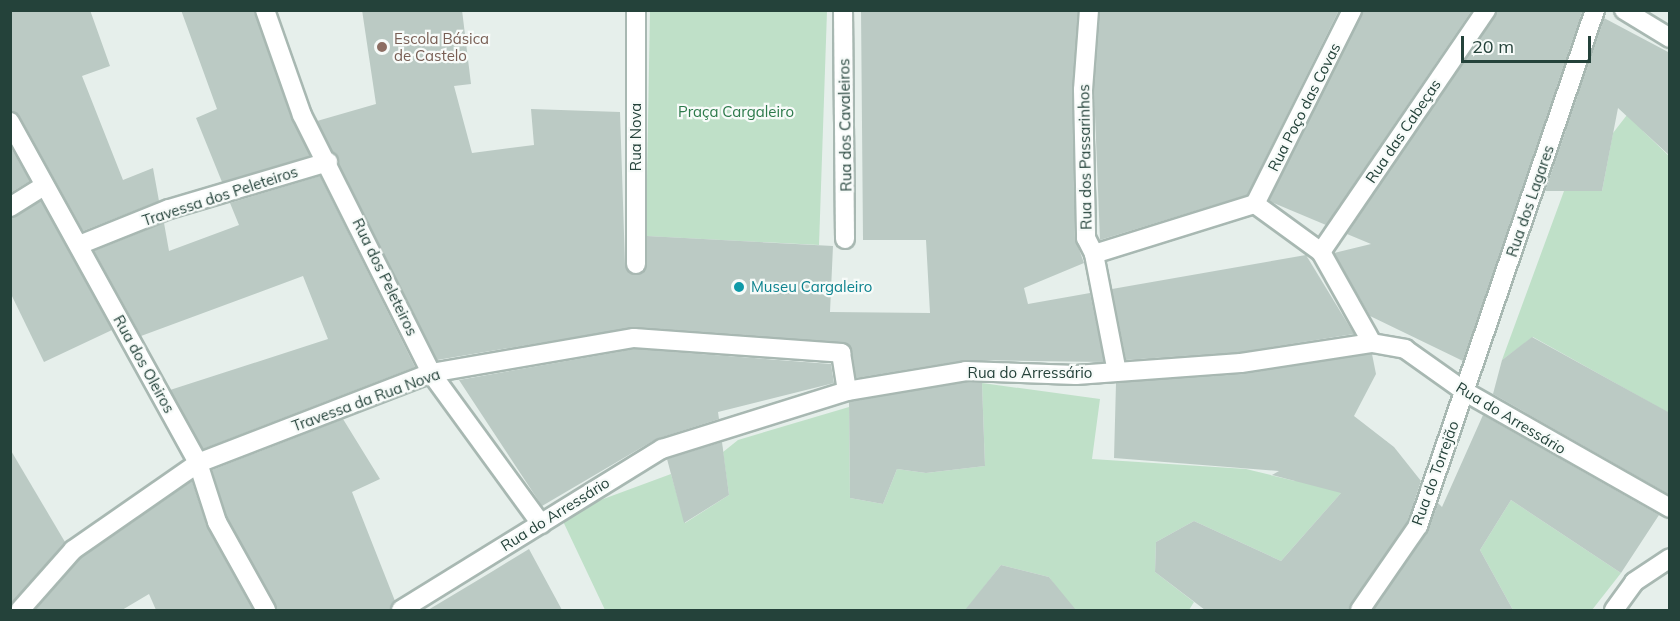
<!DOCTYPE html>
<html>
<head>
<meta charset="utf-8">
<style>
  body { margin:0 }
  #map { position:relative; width:1680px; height:621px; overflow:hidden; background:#e6efeb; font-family:Mulish,sans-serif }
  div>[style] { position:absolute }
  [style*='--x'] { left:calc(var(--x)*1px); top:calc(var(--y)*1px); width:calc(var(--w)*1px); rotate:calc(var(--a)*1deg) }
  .green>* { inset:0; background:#bfe0c8 }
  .building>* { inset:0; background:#bbcac4 }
  .roads { filter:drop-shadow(2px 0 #a8b8b2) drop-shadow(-2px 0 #a8b8b2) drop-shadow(0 2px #a8b8b2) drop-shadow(0 -2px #a8b8b2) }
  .minor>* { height:18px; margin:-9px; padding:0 9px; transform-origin:9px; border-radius:9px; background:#fff }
  .dots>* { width:16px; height:16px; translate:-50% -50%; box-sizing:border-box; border:3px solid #f7fbf9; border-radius:50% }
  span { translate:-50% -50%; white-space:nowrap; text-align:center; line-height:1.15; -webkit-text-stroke:4.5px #f7fbf9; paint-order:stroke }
  .education-label { font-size:15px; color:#785e54 }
  .left { translate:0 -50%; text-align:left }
  .street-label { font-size:15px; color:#24423a }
  .park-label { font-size:15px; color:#2d7a4b }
  .culture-label { font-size:15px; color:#0d838f }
  .frame { position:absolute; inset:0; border:12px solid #24423a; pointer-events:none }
  .scale { position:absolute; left:1461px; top:36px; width:130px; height:27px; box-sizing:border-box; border:3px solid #24423a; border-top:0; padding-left:8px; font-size:18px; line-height:21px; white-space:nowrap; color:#24423a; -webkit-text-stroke:4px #f7fbf9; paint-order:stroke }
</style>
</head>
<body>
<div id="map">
  <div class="green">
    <i style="clip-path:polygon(650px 11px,827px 11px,819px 245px,646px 236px)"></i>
    <i style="clip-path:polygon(1637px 102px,1655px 116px,1643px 131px,1669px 156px,1669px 413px,1533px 337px,1502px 360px,1564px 191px,1602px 191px,1613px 133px)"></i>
    <i style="clip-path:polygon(982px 383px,1100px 399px,1092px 459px,1246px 469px,1295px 481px,1340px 442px,1387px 441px,1281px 561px,1194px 521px,1156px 542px,1155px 572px,1194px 602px,1189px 610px,1073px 610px,1049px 577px,1001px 565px,966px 610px,605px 610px,560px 515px,671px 474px,685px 523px,729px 495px,723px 452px,738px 440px,849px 407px,850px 498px,883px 504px,897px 469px,926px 473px,985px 466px)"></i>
    <i style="clip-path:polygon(1511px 500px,1621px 573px,1592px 610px,1513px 610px,1480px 550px)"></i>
  </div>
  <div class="building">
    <i style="clip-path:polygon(10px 10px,90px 10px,110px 66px,82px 76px,123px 180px,153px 168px,159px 201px,83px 231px,20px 117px,10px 111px)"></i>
    <i style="clip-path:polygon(181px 10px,253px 10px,310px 156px,222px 182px,196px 118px,217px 109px)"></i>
    <i style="clip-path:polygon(362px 10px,462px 10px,471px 84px,454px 86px,472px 153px,534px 145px,531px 109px,620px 112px,625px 264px,631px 274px,646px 269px,647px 236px,833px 246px,830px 312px,930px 313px,926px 240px,863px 240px,861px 10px,1078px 10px,1072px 90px,1075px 238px,1084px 263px,1024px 288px,1028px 304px,1090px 293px,1104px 362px,966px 360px,856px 378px,852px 351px,842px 342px,635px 327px,437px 360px,317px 121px,376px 104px)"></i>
    <i style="clip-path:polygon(1100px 10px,1339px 10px,1247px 195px,1100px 240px,1094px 90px)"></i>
    <i style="clip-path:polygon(1363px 10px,1472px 10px,1326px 225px,1269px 201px)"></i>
    <i style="clip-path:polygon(1497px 10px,1583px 10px,1463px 361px,1370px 316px,1334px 253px,1371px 244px,1347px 234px)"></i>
    <i style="clip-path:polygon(1604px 18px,1670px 53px,1670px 156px,1618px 108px,1602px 191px,1545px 191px)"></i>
    <i style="clip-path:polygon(10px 146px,30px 181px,10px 193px)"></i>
    <i style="clip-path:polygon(320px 176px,415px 367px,203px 449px,170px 390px,328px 339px,303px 276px,141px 336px,94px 251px,164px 223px,169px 251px,239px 225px,230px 203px)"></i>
    <i style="clip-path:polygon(41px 201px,112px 330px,44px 362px,10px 292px,10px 218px)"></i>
    <i style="clip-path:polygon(1306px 255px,1354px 334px,1240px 352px,1126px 360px,1112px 289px)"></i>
    <i style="clip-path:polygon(1532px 337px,1670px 413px,1670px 495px,1493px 394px,1502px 360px)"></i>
    <i style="clip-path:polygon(635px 349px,831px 364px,834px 383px,718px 412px,719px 419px,656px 439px,542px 506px,459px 380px)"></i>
    <i style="clip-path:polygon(1372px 354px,1376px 374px,1354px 416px,1394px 447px,1421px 481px,1408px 521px,1349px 610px,1205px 610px,1155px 572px,1156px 542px,1194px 521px,1281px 561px,1341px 493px,1272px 475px,1279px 471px,1114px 458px,1116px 383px,1243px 374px)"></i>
    <i style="clip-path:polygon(967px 382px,982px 383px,985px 466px,926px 473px,897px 469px,883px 504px,850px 498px,849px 402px)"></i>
    <i style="clip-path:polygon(1483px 415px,1659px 515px,1621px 573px,1511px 500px,1480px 550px,1513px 610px,1373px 610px,1427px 532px,1438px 503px,1442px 507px)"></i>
    <i style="clip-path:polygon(343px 419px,380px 479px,352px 492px,395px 601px,390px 610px,277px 610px,227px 518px,212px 470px)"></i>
    <i style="clip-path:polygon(722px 442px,729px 495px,684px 523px,667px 459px)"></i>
    <i style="clip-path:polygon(10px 449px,65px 542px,10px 605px)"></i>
    <i style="clip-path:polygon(192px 481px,207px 527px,253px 610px,156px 610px,149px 594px,122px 610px,35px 610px,81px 558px)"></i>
    <i style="clip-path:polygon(529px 549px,562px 610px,428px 610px,493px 571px)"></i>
    <i style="clip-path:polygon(1001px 565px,1049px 577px,1076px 610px,965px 610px)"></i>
  </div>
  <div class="roads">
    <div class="minor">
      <i style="--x:265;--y:10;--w:111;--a:70.6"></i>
      <i style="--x:302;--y:115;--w:288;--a:63.4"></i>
      <i style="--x:431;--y:373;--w:187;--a:53.9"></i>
      <i style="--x:843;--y:10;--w:229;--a:89.5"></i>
      <i style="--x:1089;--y:10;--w:80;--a:94.3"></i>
      <i style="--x:1083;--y:90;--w:148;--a:88.8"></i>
      <i style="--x:1086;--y:238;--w:18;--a:63"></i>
      <i style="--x:1094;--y:254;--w:120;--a:79"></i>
      <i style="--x:1624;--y:10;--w:54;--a:31.3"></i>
      <i style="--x:10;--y:122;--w:389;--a:61.1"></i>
      <i style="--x:198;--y:463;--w:62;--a:72.1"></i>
      <i style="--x:217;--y:522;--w:101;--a:60.9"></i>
      <i style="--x:1255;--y:204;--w:217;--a:-63.4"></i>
      <i style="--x:10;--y:207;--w:40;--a:-32"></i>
      <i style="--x:79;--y:245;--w:97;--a:-21.8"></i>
      <i style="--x:169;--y:209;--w:166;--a:-16.5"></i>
      <i style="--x:1321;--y:252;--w:293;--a:-55.7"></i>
      <i style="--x:1094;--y:254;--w:169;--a:-17.3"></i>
      <i style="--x:1255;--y:204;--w:82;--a:36"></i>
      <i style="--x:1321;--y:252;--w:104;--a:60.7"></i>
      <i style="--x:636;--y:264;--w:254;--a:-90"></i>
      <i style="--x:20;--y:610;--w:80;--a:-48.5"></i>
      <i style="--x:73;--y:550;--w:152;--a:-34.8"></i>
      <i style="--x:198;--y:463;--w:250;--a:-21.1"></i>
      <i style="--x:431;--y:373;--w:206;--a:-9.8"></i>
      <i style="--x:634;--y:338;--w:208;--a:4.1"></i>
      <i style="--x:841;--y:353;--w:38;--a:81"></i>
      <i style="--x:401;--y:610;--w:307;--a:-31.7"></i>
      <i style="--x:662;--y:449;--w:194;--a:-17.4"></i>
      <i style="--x:847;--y:391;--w:121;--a:-9.5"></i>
      <i style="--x:966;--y:371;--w:110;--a:2.1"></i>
      <i style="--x:1076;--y:375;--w:165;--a:-4.2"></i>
      <i style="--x:1241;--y:363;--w:133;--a:-8.7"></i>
      <i style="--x:1372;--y:343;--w:34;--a:10"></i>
      <i style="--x:1405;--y:349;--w:72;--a:35.4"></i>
      <i style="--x:1464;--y:391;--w:237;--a:29.6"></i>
      <i style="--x:1360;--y:610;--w:102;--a:-55.4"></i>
      <i style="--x:1418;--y:526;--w:546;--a:-71.07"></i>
      <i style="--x:1614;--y:610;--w:34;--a:-54"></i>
      <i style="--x:1634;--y:582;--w:43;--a:-33.7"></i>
    </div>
  </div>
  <div class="dots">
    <i style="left:382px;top:47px;background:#8d6e63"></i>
    <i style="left:739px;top:287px;background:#0f9aa8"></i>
  </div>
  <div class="education-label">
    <span class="left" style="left:394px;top:47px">Escola Básica<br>de Castelo</span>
  </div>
  <div class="street-label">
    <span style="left:1304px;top:107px;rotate:-63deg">Rua Poço das Covas</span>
    <span style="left:845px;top:125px;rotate:-91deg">Rua dos Cavaleiros</span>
    <span style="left:1403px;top:131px;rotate:-56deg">Rua das Cabeças</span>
    <span style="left:636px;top:137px;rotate:-90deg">Rua Nova</span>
    <span style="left:1085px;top:157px;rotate:-91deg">Rua dos Passarinhos</span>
    <span style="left:220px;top:196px;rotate:-18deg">Travessa dos Peleteiros</span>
    <span style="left:1530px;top:201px;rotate:-71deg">Rua dos Lagares</span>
    <span style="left:385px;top:277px;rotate:64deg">Rua dos Peleteiros</span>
    <span style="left:144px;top:364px;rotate:61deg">Rua dos Oleiros</span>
    <span style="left:1030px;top:373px">Rua do Arressário</span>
    <span style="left:366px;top:400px;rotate:-20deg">Travessa da Rua Nova</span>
    <span style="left:1511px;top:418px;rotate:31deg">Rua do Arressário</span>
    <span style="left:1435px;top:473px;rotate:-70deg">Rua do Torrejão</span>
    <span style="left:555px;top:514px;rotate:-32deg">Rua do Arressário</span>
  </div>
  <div class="park-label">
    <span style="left:736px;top:112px">Praça Cargaleiro</span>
  </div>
  <div class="culture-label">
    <span class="left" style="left:751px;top:287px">Museu Cargaleiro</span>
  </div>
  <div class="frame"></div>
  <div class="scale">20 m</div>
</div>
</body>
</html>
